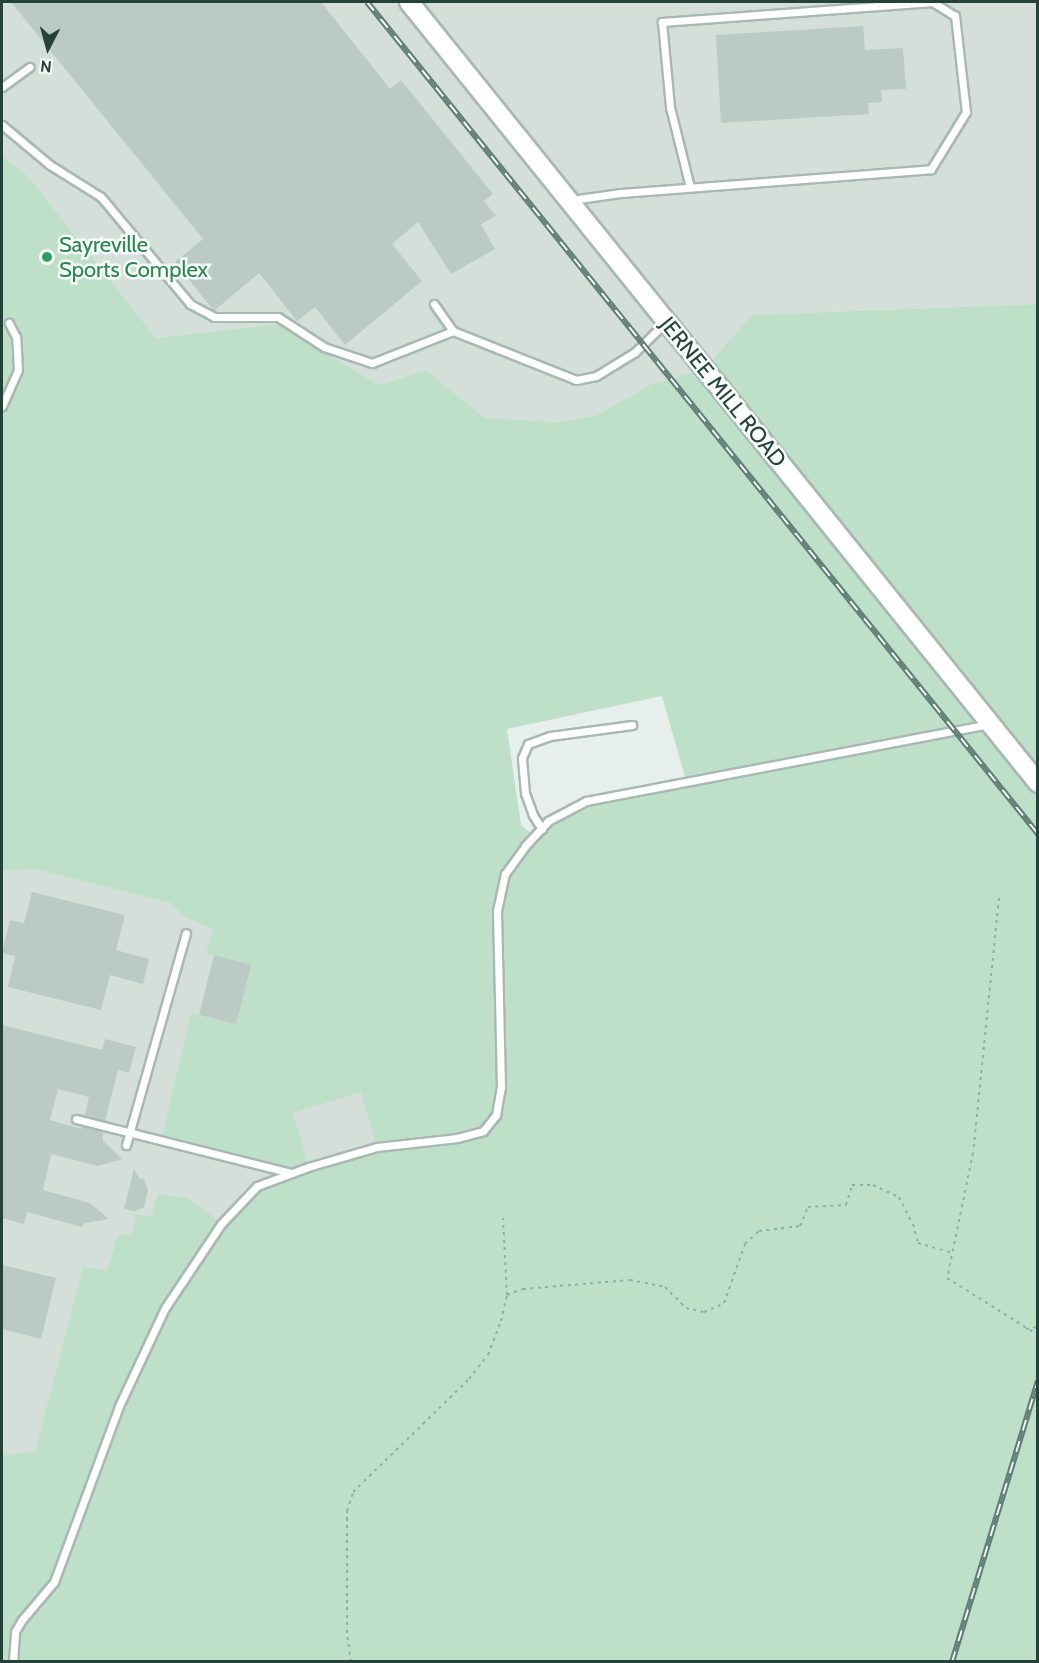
<!DOCTYPE html>
<html>
<head>
<meta charset="utf-8">
<style>
  body { margin:0 }
  #map { position:relative; width:1039px; height:1663px; overflow:hidden; background:#e6efeb; font-family:Cabin,sans-serif }
  div>[style] { position:absolute }
  [style*='--x'] { left:calc(var(--x)*1px); top:calc(var(--y)*1px); width:calc(var(--w)*1px); rotate:calc(var(--a)*1deg) }
  .built>* { inset:0; background:#d4dfda }
  .green>* { inset:0; background:#bfe0c8 }
  .building>* { inset:0; background:#bbcac4 }
  .path>* { height:2px; margin-top:-1px; transform-origin:0; background:repeating-linear-gradient(90deg,#86b3a5 0 3px,transparent 0 7.5px) }
  .roads { filter:drop-shadow(2px 0 #a8b8b2) drop-shadow(-2px 0 #a8b8b2) drop-shadow(0 2px #a8b8b2) drop-shadow(0 -2px #a8b8b2) }
  .lane>* { height:7px; margin:-3.5px; padding:0 3.5px; transform-origin:3.5px; border-radius:3.5px; background:#fff }
  .secondary>* { height:18px; margin:-9px; padding:0 9px; transform-origin:9px; border-radius:9px; background:#fff }
  .rail>* { height:6px; margin-top:-3px; transform-origin:0; background:repeating-linear-gradient(90deg,#f7fbf9 0 11px,#5f7d75 0 22px); box-sizing:border-box; border-block:2px solid #5f7d75 }
  .dots>* { width:16px; height:16px; translate:-50% -50%; box-sizing:border-box; border:3px solid #f7fbf9; border-radius:50% }
  span { translate:-50% -50%; white-space:nowrap; text-align:center; line-height:1.15; -webkit-text-stroke:5px #f7fbf9; paint-order:stroke }
  .leisure-label { font-size:22px; color:#27864d }
  .left { translate:0 -50%; text-align:left }
  .street-label { font-size:22px; color:#24423a }
  .frame { position:absolute; inset:0; border:3px solid #24423a; pointer-events:none }
  .north { position:absolute; left:18px; top:18px; width:60px; height:60px; -webkit-text-stroke:4px #f7fbf9; paint-order:stroke; rotate:186deg; font-size:16px; font-weight:700; line-height:24px; text-align:center; color:#24423a }
  .north::after { content:''; display:block; margin:auto; width:21px; height:27px; background:#24423a; clip-path:polygon(50% 0,100% 100%,50% 72%,0 100%) }
</style>
</head>
<body>
<div id="map">
  <div class="built">
    <i style="clip-path:polygon(2px 2px,1037px 2px,1037px 304px,752px 315px,704px 369px,652px 384px,597px 415px,560px 422px,485px 418px,426px 370px,379px 385px,278px 324px,156px 338px,28px 176px,2px 156px)"></i>
    <i style="clip-path:polygon(192px 858px,402px 1144px,221px 1224px,152px 1216px,131px 1236px,118px 1234px,107px 1272px,83px 1267px,35px 1453px,2px 1455px,2px 871px)"></i>
  </div>
  <div class="green">
    <i style="clip-path:polygon(evenodd,2px 156px,28px 176px,156px 338px,278px 324px,379px 385px,426px 370px,485px 418px,560px 422px,597px 415px,652px 384px,704px 369px,752px 315px,1037px 304px,1037px 1661px,2px 1661px,2px 1455px,35px 1452px,83px 1266px,107px 1271px,118px 1234px,131px 1235px,136px 1214px,152px 1216px,158px 1194px,188px 1198px,221px 1223px,257px 1186px,290px 1173px,161px 1141px,191px 1013px,235px 1024px,250px 965px,206px 953px,213px 929px,184px 917px,171px 903px,35px 869px,2px 871px,2px 156px,662px 696px,686px 781px,586px 801px,548px 821px,534px 836px,521px 825px,507px 729px,662px 696px,2px 156px,361px 1092px,377px 1147px,308px 1166px,293px 1113px,361px 1092px)"></i>
  </div>
  <div class="building">
    <i style="clip-path:polygon(11px 2px,321px 2px,390px 89px,401px 80px,493px 194px,484px 201px,496px 216px,481px 224px,495px 249px,451px 274px,418px 222px,392px 244px,422px 281px,345px 345px,315px 307px,297px 321px,259px 273px,214px 311px,175px 262px,203px 239px)"></i>
    <i style="clip-path:polygon(863px 26px,865px 50px,903px 48px,906px 89px,881px 90px,882px 102px,868px 103px,869px 114px,721px 123px,716px 35px)"></i>
    <i style="clip-path:polygon(32px 892px,125px 915px,116px 950px,149px 959px,143px 984px,110px 975px,101px 1010px,8px 987px,15px 956px,2px 953px,10px 920px,24px 923px)"></i>
    <i style="clip-path:polygon(214px 955px,251px 965px,236px 1024px,199px 1015px)"></i>
    <i style="clip-path:polygon(2px 1025px,102px 1050px,105px 1039px,136px 1047px,129px 1073px,118px 1070px,105px 1121px,85px 1115px,89px 1097px,58px 1089px,50px 1120px,81px 1129px,82px 1126px,103px 1132px,103px 1141px,122px 1159px,98px 1166px,51px 1154px,43px 1190px,90px 1203px,109px 1219px,84px 1223px,82px 1227px,27px 1212px,24px 1224px,2px 1218px)"></i>
    <i style="clip-path:polygon(134px 1169px,139px 1178px,144px 1179px,148px 1190px,144px 1207px,135px 1211px,124px 1209px)"></i>
    <i style="clip-path:polygon(2px 1265px,56px 1278px,41px 1339px,2px 1329px)"></i>
  </div>
  <div class="path">
    <i style="--x:999;--y:898;--w:256;--a:95.8"></i>
    <i style="--x:973;--y:1153;--w:128;--a:101.7"></i>
    <i style="--x:947;--y:1278;--w:107;--a:32.1"></i>
    <i style="--x:507;--y:1295;--w:17;--a:-21"></i>
    <i style="--x:523;--y:1289;--w:107;--a:-4.8"></i>
    <i style="--x:630;--y:1280;--w:36;--a:11"></i>
    <i style="--x:665;--y:1287;--w:30;--a:45"></i>
    <i style="--x:686;--y:1308;--w:18;--a:13"></i>
    <i style="--x:704;--y:1312;--w:22;--a:-24"></i>
    <i style="--x:724;--y:1303;--w:63;--a:-70.4"></i>
    <i style="--x:745;--y:1244;--w:19;--a:-43"></i>
    <i style="--x:759;--y:1231;--w:41;--a:-7"></i>
    <i style="--x:800;--y:1226;--w:21;--a:-67"></i>
    <i style="--x:808;--y:1207;--w:38;--a:-3"></i>
    <i style="--x:846;--y:1205;--w:21;--a:-73"></i>
    <i style="--x:852;--y:1185;--w:21;--a:0"></i>
    <i style="--x:873;--y:1185;--w:29;--a:25"></i>
    <i style="--x:899;--y:1197;--w:30;--a:63"></i>
    <i style="--x:913;--y:1224;--w:20;--a:75"></i>
    <i style="--x:918;--y:1243;--w:35;--a:16"></i>
    <i style="--x:1026;--y:1329;--w:12;--a:-9"></i>
    <i style="--x:351;--y:1662;--w:29;--a:-98"></i>
    <i style="--x:347;--y:1633;--w:122;--a:-90"></i>
    <i style="--x:347;--y:1511;--w:20;--a:-72"></i>
    <i style="--x:353;--y:1492;--w:162;--a:-44.2"></i>
    <i style="--x:469;--y:1379;--w:31;--a:-52"></i>
    <i style="--x:488;--y:1355;--w:36;--a:-69"></i>
    <i style="--x:501;--y:1321;--w:27;--a:-77"></i>
    <i style="--x:507;--y:1295;--w:77;--a:-93"></i>
  </div>
  <div class="roads">
    <div class="lane">
      <i style="--x:2;--y:87;--w:34;--a:-36"></i>
      <i style="--x:2;--y:125;--w:62;--a:39.8"></i>
      <i style="--x:50;--y:165;--w:60;--a:32.1"></i>
      <i style="--x:101;--y:197;--w:139;--a:50.2"></i>
      <i style="--x:190;--y:304;--w:27;--a:28"></i>
      <i style="--x:214;--y:317;--w:64;--a:0"></i>
      <i style="--x:278;--y:317;--w:55;--a:33.1"></i>
      <i style="--x:324;--y:347;--w:51;--a:18.4"></i>
      <i style="--x:372;--y:363;--w:87;--a:-21.6"></i>
      <i style="--x:453;--y:331;--w:132;--a:21.7"></i>
      <i style="--x:576;--y:380;--w:20;--a:-11"></i>
      <i style="--x:596;--y:376;--w:46;--a:-31.6"></i>
      <i style="--x:635;--y:352;--w:43;--a:-44.1"></i>
      <i style="--x:571;--y:200;--w:50;--a:-8"></i>
      <i style="--x:621;--y:193;--w:311;--a:-4.4"></i>
      <i style="--x:931;--y:169;--w:67;--a:-58.4"></i>
      <i style="--x:966;--y:112;--w:97;--a:-96.5"></i>
      <i style="--x:955;--y:16;--w:26;--a:-148"></i>
      <i style="--x:933;--y:2;--w:272;--a:175.8"></i>
      <i style="--x:662;--y:22;--w:85;--a:84.6"></i>
      <i style="--x:670;--y:107;--w:82;--a:76"></i>
      <i style="--x:434;--y:304;--w:33;--a:55"></i>
      <i style="--x:2;--y:406;--w:39;--a:-66"></i>
      <i style="--x:18;--y:370;--w:33;--a:-93"></i>
      <i style="--x:16;--y:337;--w:16;--a:-117"></i>
      <i style="--x:542;--y:829;--w:17;--a:-123"></i>
      <i style="--x:533;--y:815;--w:23;--a:-110"></i>
      <i style="--x:525;--y:793;--w:35;--a:-95"></i>
      <i style="--x:522;--y:758;--w:15;--a:-67"></i>
      <i style="--x:528;--y:744;--w:23;--a:-20"></i>
      <i style="--x:550;--y:736;--w:83;--a:-7.6"></i>
      <i style="--x:76;--y:1119;--w:222;--a:14.1"></i>
      <i style="--x:126;--y:1145;--w:220;--a:-74.2"></i>
      <i style="--x:13;--y:1662;--w:30;--a:-86"></i>
      <i style="--x:15;--y:1632;--w:13;--a:-61"></i>
      <i style="--x:21;--y:1621;--w:51;--a:-49.8"></i>
      <i style="--x:54;--y:1582;--w:188;--a:-69.7"></i>
      <i style="--x:119;--y:1406;--w:108;--a:-64.9"></i>
      <i style="--x:165;--y:1308;--w:101;--a:-56.3"></i>
      <i style="--x:221;--y:1224;--w:52;--a:-46.5"></i>
      <i style="--x:257;--y:1186;--w:54;--a:-20.4"></i>
      <i style="--x:308;--y:1167;--w:72;--a:-16.2"></i>
      <i style="--x:377;--y:1147;--w:81;--a:-6.4"></i>
      <i style="--x:457;--y:1138;--w:27;--a:-15"></i>
      <i style="--x:483;--y:1131;--w:21;--a:-51"></i>
      <i style="--x:496;--y:1115;--w:28;--a:-80"></i>
      <i style="--x:501;--y:1087;--w:176;--a:-91.3"></i>
      <i style="--x:497;--y:911;--w:38;--a:-78"></i>
      <i style="--x:505;--y:874;--w:34;--a:-54"></i>
      <i style="--x:525;--y:846;--w:34;--a:-47"></i>
      <i style="--x:548;--y:821;--w:43;--a:-27.8"></i>
      <i style="--x:586;--y:801;--w:410;--a:-10.8"></i>
    </div>
    <div class="secondary">
      <i style="--x:409;--y:2;--w:1003;--a:51.15"></i>
    </div>
  </div>
  <div class="rail">
    <i style="--x:367;--y:2;--w:1069;--a:51.11"></i>
    <i style="--x:952;--y:1662;--w:294;--a:-73"></i>
  </div>
  <div class="dots">
    <i style="left:47px;top:257px;background:#2e9e5b"></i>
  </div>
  <div class="leisure-label">
    <span class="left" style="left:59px;top:257px">Sayreville<br>Sports Complex</span>
  </div>
  <div class="street-label">
    <span style="left:723px;top:392px;rotate:51deg">JERNEE MILL ROAD</span>
  </div>
  <div class="frame"></div>
  <div class="north">N</div>
</div>
</body>
</html>
